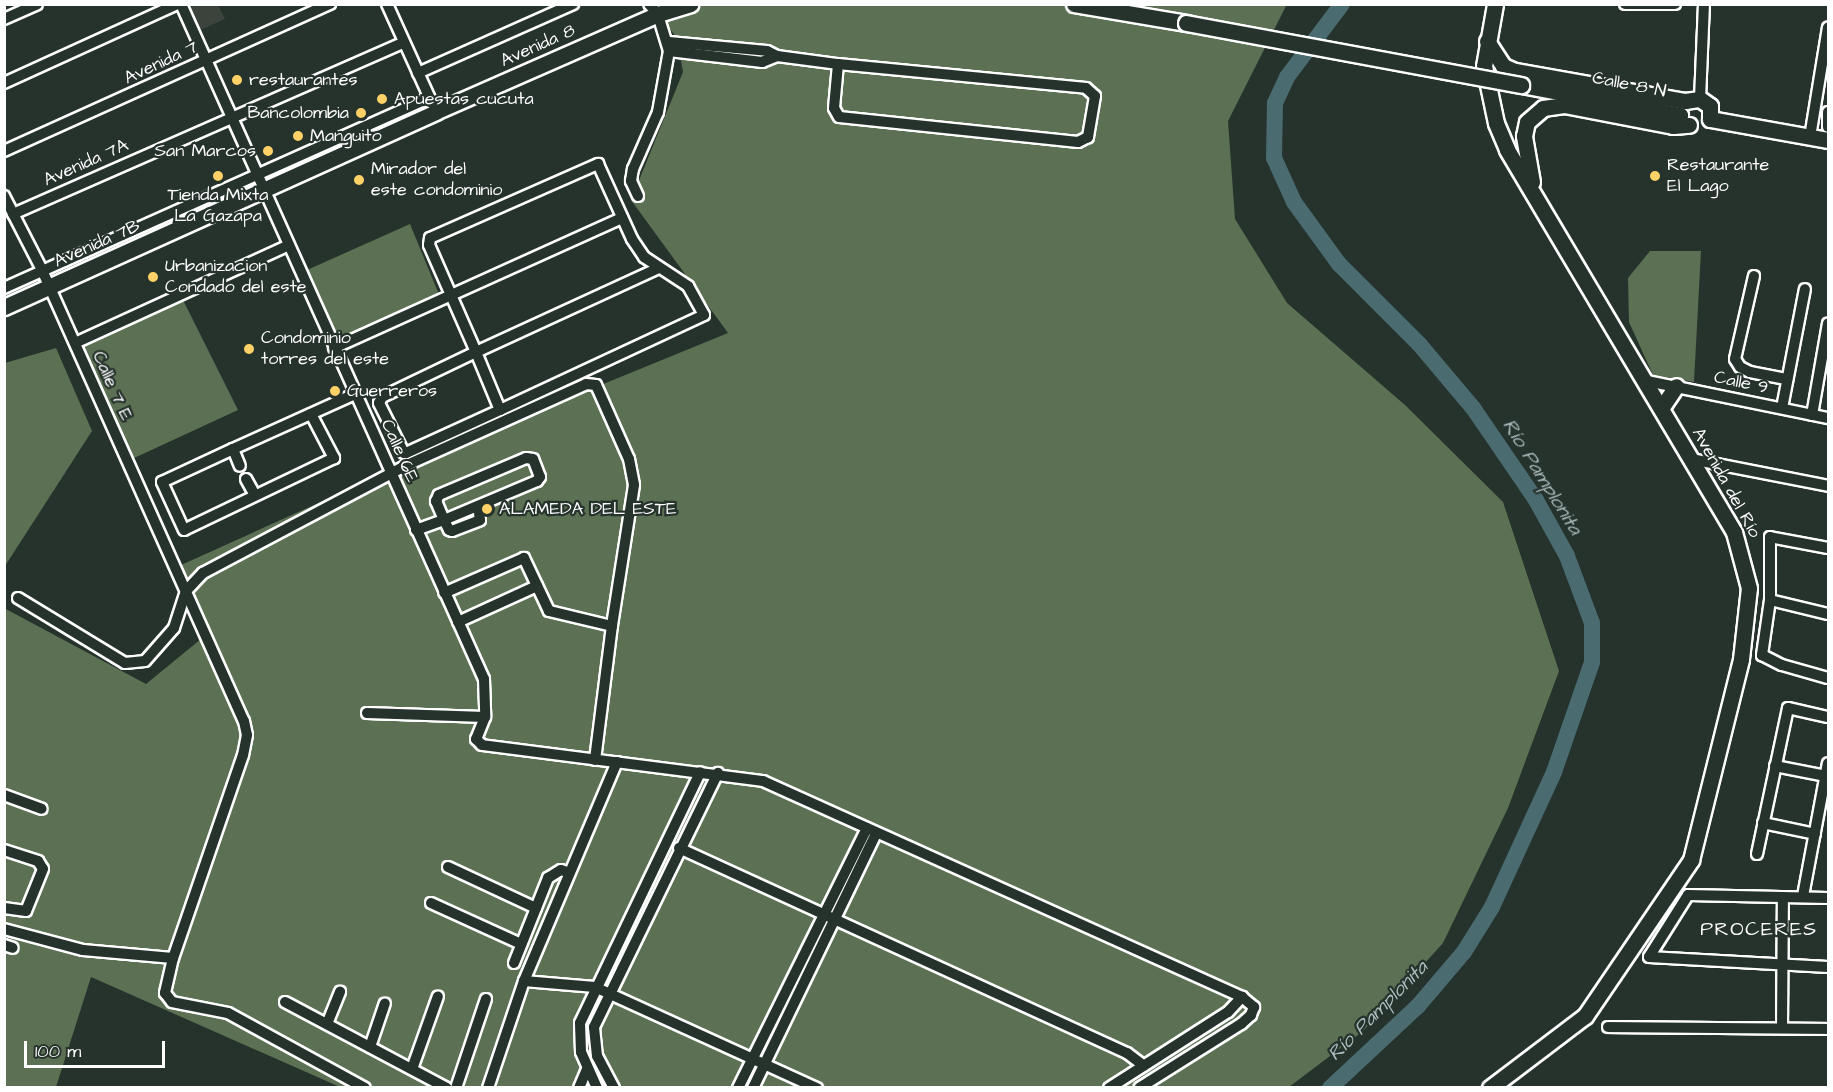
<!DOCTYPE html>
<html>
<head>
<meta charset="utf-8">
<style>
  body { margin:0 }
  #map { position:relative; width:1833px; height:1092px; overflow:hidden; background:#26332d; font-family:"Architects Daughter",sans-serif }
  div>[style] { position:absolute }
  [style*='--x'] { left:calc(var(--x)*1px); top:calc(var(--y)*1px); width:calc(var(--w)*1px); rotate:calc(var(--a)*1deg) }
  .built>* { inset:0; background:#3c433c }
  .green>* { inset:0; background:#5c7053 }
  .river>* { height:16px; margin:-8px; padding:0 8px; transform-origin:8px; border-radius:8px; background:#4a6c71 }
  .roads { filter:drop-shadow(2px 0 #fff) drop-shadow(-2px 0 #fff) drop-shadow(0 2px #fff) drop-shadow(0 -2px #fff) }
  .street>* { height:10px; margin:-5px; padding:0 5px; transform-origin:5px; border-radius:5px; background:#26332d }
  .secondary>* { height:15px; margin:-7.5px; padding:0 7.5px; transform-origin:7.5px; border-radius:7.5px; background:#26332d }
  .bridges { filter:drop-shadow(2px 0 #fff) drop-shadow(-2px 0 #fff) drop-shadow(0 2px #fff) drop-shadow(0 -2px #fff) }
  .secondary-bridge>* { height:15px; margin:-7.5px; padding:0 7.5px; transform-origin:7.5px; border-radius:7.5px; background:#26332d }
  .dots>* { width:16px; height:16px; translate:-50% -50%; box-sizing:border-box; border:3px solid #26332d; border-radius:50% }
  span { translate:-50% -50%; white-space:nowrap; text-align:center; line-height:1.15; -webkit-text-stroke:4.5px #26332d; paint-order:stroke }
  .street-label { font-size:18px; color:#fff }
  .poi-label { font-size:18px; color:#fff }
  .left { translate:0 -50%; text-align:left }
  .right { translate:-100% -50%; text-align:right }
  .water-label { font-size:20px; color:#aebdbf; font-style:italic }
  .neighbourhood-label { font-size:20px; color:#fff; letter-spacing:1.5px }
  .frame { position:absolute; inset:0; border:6px solid #fff; pointer-events:none }
  .scale { position:absolute; left:24px; top:1041px; width:141px; height:27px; box-sizing:border-box; border:3px solid #fff; border-top:0; padding-left:8px; font-size:18px; line-height:21px; white-space:nowrap; color:#fff; -webkit-text-stroke:4px #26332d; paint-order:stroke }
</style>
</head>
<body>
<div id="map">
  <div class="built">
    <i style="clip-path:polygon(186px 5px,218px 5px,225px 19px,198px 31px)"></i>
  </div>
  <div class="green">
    <i style="clip-path:polygon(1287px 4px,1228px 121px,1235px 219px,1287px 303px,1405px 405px,1503px 502px,1559px 671px,1508px 808px,1443px 943px,1363px 1031px,1289px 1087px,340px 1087px,91px 977px,56px 1087px,5px 1088px,4px 608px,146px 684px,201px 639px,170px 570px,378px 476px,728px 333px,631px 200px,683px 72px,677px 38px,651px 5px)"></i>
    <i style="clip-path:polygon(410px 224px,440px 297px,338px 342px,307px 270px)"></i>
    <i style="clip-path:polygon(1650px 251px,1701px 251px,1694px 382px,1653px 375px,1629px 322px,1628px 278px)"></i>
    <i style="clip-path:polygon(183px 300px,238px 410px,132px 459px,82px 345px)"></i>
    <i style="clip-path:polygon(56px 348px,92px 431px,5px 566px,5px 363px)"></i>
  </div>
  <div class="river">
    <i style="--x:1330;--y:1088;--w:120;--a:-43"></i>
    <i style="--x:1418;--y:1006;--w:71;--a:-49.6"></i>
    <i style="--x:1464;--y:952;--w:53;--a:-58.1"></i>
    <i style="--x:1492;--y:907;--w:149;--a:-65.3"></i>
    <i style="--x:1554;--y:772;--w:116;--a:-70.9"></i>
    <i style="--x:1592;--y:662;--w:39;--a:-90"></i>
    <i style="--x:1592;--y:623;--w:72;--a:-110.5"></i>
    <i style="--x:1567;--y:556;--w:64;--a:-119"></i>
    <i style="--x:1536;--y:500;--w:112;--a:-124.4"></i>
    <i style="--x:1473;--y:408;--w:82;--a:-130.1"></i>
    <i style="--x:1420;--y:345;--w:115;--a:-135"></i>
    <i style="--x:1339;--y:264;--w:77;--a:-126"></i>
    <i style="--x:1294;--y:202;--w:48;--a:-114.4"></i>
    <i style="--x:1274;--y:158;--w:55;--a:-89"></i>
    <i style="--x:1275;--y:103;--w:29;--a:-65"></i>
    <i style="--x:1287;--y:77;--w:91;--a:-53"></i>
  </div>
  <div class="roads">
    <div class="street">
      <i style="--x:181;--y:4;--w:740;--a:65.83"></i>
      <i style="--x:484;--y:679;--w:38;--a:88"></i>
      <i style="--x:485;--y:717;--w:24;--a:112"></i>
      <i style="--x:476;--y:739;--w:8;--a:45"></i>
      <i style="--x:482;--y:745;--w:283;--a:7.3"></i>
      <i style="--x:763;--y:781;--w:525;--a:24.27"></i>
      <i style="--x:1242;--y:997;--w:16;--a:40"></i>
      <i style="--x:1254;--y:1007;--w:9;--a:111"></i>
      <i style="--x:1251;--y:1015;--w:13;--a:138"></i>
      <i style="--x:1241;--y:1024;--w:120;--a:147.9"></i>
      <i style="--x:387;--y:4;--w:109;--a:65.6"></i>
      <i style="--x:1625;--y:4;--w:50;--a:0"></i>
      <i style="--x:4;--y:19;--w:36;--a:-24"></i>
      <i style="--x:669;--y:42;--w:98;--a:5.2"></i>
      <i style="--x:767;--y:51;--w:11;--a:27"></i>
      <i style="--x:777;--y:56;--w:62;--a:7.5"></i>
      <i style="--x:838;--y:64;--w:249;--a:5.5"></i>
      <i style="--x:1086;--y:88;--w:12;--a:42"></i>
      <i style="--x:1095;--y:96;--w:42;--a:99.7"></i>
      <i style="--x:1088;--y:137;--w:11;--a:153"></i>
      <i style="--x:1078;--y:142;--w:240;--a:-174"></i>
      <i style="--x:839;--y:117;--w:10;--a:-119"></i>
      <i style="--x:834;--y:108;--w:44;--a:-84.8"></i>
      <i style="--x:669;--y:51;--w:94;--a:6.7"></i>
      <i style="--x:762;--y:62;--w:16;--a:-22"></i>
      <i style="--x:418;--y:73;--w:170;--a:-24"></i>
      <i style="--x:4;--y:83;--w:190;--a:-24.5"></i>
      <i style="--x:1700;--y:99;--w:95;--a:-87.6"></i>
      <i style="--x:1828;--y:112;--w:15;--a:90"></i>
      <i style="--x:1810;--y:137;--w:111;--a:-80.7"></i>
      <i style="--x:4;--y:151;--w:358;--a:-24.3"></i>
      <i style="--x:4;--y:196;--w:83;--a:62.8"></i>
      <i style="--x:42;--y:270;--w:494;--a:65.9"></i>
      <i style="--x:244;--y:721;--w:14;--a:78"></i>
      <i style="--x:247;--y:735;--w:20;--a:101"></i>
      <i style="--x:243;--y:755;--w:215;--a:109"></i>
      <i style="--x:173;--y:958;--w:36;--a:103"></i>
      <i style="--x:165;--y:993;--w:11;--a:52"></i>
      <i style="--x:172;--y:1002;--w:57;--a:11.1"></i>
      <i style="--x:228;--y:1013;--w:156;--a:28.7"></i>
      <i style="--x:638;--y:196;--w:17;--a:-115"></i>
      <i style="--x:631;--y:181;--w:12;--a:-81"></i>
      <i style="--x:633;--y:169;--w:62;--a:-66.3"></i>
      <i style="--x:658;--y:112;--w:62;--a:-79.8"></i>
      <i style="--x:669;--y:51;--w:39;--a:-107"></i>
      <i style="--x:658;--y:14;--w:13;--a:-132"></i>
      <i style="--x:13;--y:214;--w:427;--a:-23.7"></i>
      <i style="--x:1754;--y:276;--w:85;--a:102.9"></i>
      <i style="--x:1735;--y:359;--w:9;--a:58"></i>
      <i style="--x:1740;--y:367;--w:11;--a:27"></i>
      <i style="--x:1750;--y:372;--w:38;--a:11"></i>
      <i style="--x:4;--y:288;--w:466;--a:-24.1"></i>
      <i style="--x:75;--y:343;--w:235;--a:-24.6"></i>
      <i style="--x:334;--y:348;--w:316;--a:-24.3"></i>
      <i style="--x:1647;--y:381;--w:185;--a:11.6"></i>
      <i style="--x:1782;--y:408;--w:121;--a:-79.1"></i>
      <i style="--x:500;--y:410;--w:63;--a:-112.5"></i>
      <i style="--x:476;--y:352;--w:117;--a:-113.7"></i>
      <i style="--x:429;--y:245;--w:7;--a:-82"></i>
      <i style="--x:430;--y:238;--w:184;--a:-23.8"></i>
      <i style="--x:598;--y:164;--w:82;--a:65.6"></i>
      <i style="--x:632;--y:239;--w:22;--a:56"></i>
      <i style="--x:644;--y:257;--w:53;--a:33.4"></i>
      <i style="--x:688;--y:286;--w:33;--a:61"></i>
      <i style="--x:704;--y:315;--w:225;--a:155"></i>
      <i style="--x:500;--y:410;--w:103;--a:155.4"></i>
      <i style="--x:406;--y:453;--w:2;--a:180"></i>
      <i style="--x:404;--y:453;--w:56;--a:-116.6"></i>
      <i style="--x:379;--y:403;--w:7;--a:-63"></i>
      <i style="--x:382;--y:397;--w:104;--a:-25.6"></i>
      <i style="--x:476;--y:352;--w:201;--a:-24.7"></i>
      <i style="--x:311;--y:414;--w:50;--a:62.4"></i>
      <i style="--x:334;--y:458;--w:166;--a:154.4"></i>
      <i style="--x:184;--y:530;--w:53;--a:-114.6"></i>
      <i style="--x:162;--y:482;--w:78;--a:-24.9"></i>
      <i style="--x:233;--y:449;--w:134;--a:-24.3"></i>
      <i style="--x:1812;--y:415;--w:93;--a:-80.1"></i>
      <i style="--x:233;--y:449;--w:18;--a:68"></i>
      <i style="--x:1691;--y:459;--w:140;--a:11.1"></i>
      <i style="--x:246;--y:479;--w:18;--a:61"></i>
      <i style="--x:416;--y:530;--w:30;--a:-20"></i>
      <i style="--x:444;--y:520;--w:101;--a:-22.8"></i>
      <i style="--x:537;--y:481;--w:5;--a:-53"></i>
      <i style="--x:540;--y:477;--w:19;--a:-111"></i>
      <i style="--x:533;--y:459;--w:7;--a:-172"></i>
      <i style="--x:526;--y:458;--w:95;--a:157"></i>
      <i style="--x:439;--y:495;--w:7;--a:117"></i>
      <i style="--x:436;--y:501;--w:21;--a:67"></i>
      <i style="--x:444;--y:520;--w:11;--a:63"></i>
      <i style="--x:449;--y:530;--w:3;--a:18"></i>
      <i style="--x:452;--y:531;--w:30;--a:-21"></i>
      <i style="--x:480;--y:520;--w:14;--a:-98"></i>
      <i style="--x:1828;--y:548;--w:59;--a:-169.3"></i>
      <i style="--x:1770;--y:537;--w:63;--a:90"></i>
      <i style="--x:1770;--y:600;--w:56;--a:98.3"></i>
      <i style="--x:1762;--y:655;--w:22;--a:27"></i>
      <i style="--x:1782;--y:665;--w:48;--a:15.8"></i>
      <i style="--x:18;--y:598;--w:125;--a:31.3"></i>
      <i style="--x:125;--y:663;--w:20;--a:-6"></i>
      <i style="--x:145;--y:661;--w:44;--a:-48.7"></i>
      <i style="--x:174;--y:628;--w:39;--a:-72"></i>
      <i style="--x:186;--y:591;--w:25;--a:-47"></i>
      <i style="--x:203;--y:573;--w:231;--a:-27.9"></i>
      <i style="--x:407;--y:465;--w:196;--a:-24.3"></i>
      <i style="--x:586;--y:384;--w:10;--a:6"></i>
      <i style="--x:596;--y:385;--w:81;--a:66"></i>
      <i style="--x:629;--y:459;--w:26;--a:79"></i>
      <i style="--x:634;--y:485;--w:143;--a:98.9"></i>
      <i style="--x:612;--y:626;--w:65;--a:-166.6"></i>
      <i style="--x:549;--y:611;--w:59;--a:-115.3"></i>
      <i style="--x:524;--y:558;--w:87;--a:156.4"></i>
      <i style="--x:1770;--y:600;--w:60;--a:13.6"></i>
      <i style="--x:458;--y:622;--w:87;--a:-24.5"></i>
      <i style="--x:367;--y:713;--w:118;--a:1.9"></i>
      <i style="--x:595;--y:760;--w:135;--a:-82.8"></i>
      <i style="--x:1775;--y:766;--w:52;--a:11.1"></i>
      <i style="--x:4;--y:795;--w:40;--a:20.2"></i>
      <i style="--x:1763;--y:823;--w:53;--a:11.9"></i>
      <i style="--x:679;--y:848;--w:493;--a:24.6"></i>
      <i style="--x:1127;--y:1053;--w:21;--a:37"></i>
      <i style="--x:4;--y:850;--w:36;--a:18"></i>
      <i style="--x:38;--y:861;--w:9;--a:58"></i>
      <i style="--x:43;--y:869;--w:45;--a:112"></i>
      <i style="--x:26;--y:911;--w:22;--a:-172"></i>
      <i style="--x:1757;--y:854;--w:149;--a:-78"></i>
      <i style="--x:1788;--y:708;--w:41;--a:12.7"></i>
      <i style="--x:448;--y:867;--w:97;--a:25"></i>
      <i style="--x:1803;--y:896;--w:135;--a:-79.4"></i>
      <i style="--x:1828;--y:898;--w:140;--a:-178.8"></i>
      <i style="--x:1688;--y:895;--w:73;--a:122.2"></i>
      <i style="--x:1649;--y:957;--w:179;--a:3.2"></i>
      <i style="--x:431;--y:903;--w:99;--a:24.5"></i>
      <i style="--x:4;--y:929;--w:82;--a:14.9"></i>
      <i style="--x:83;--y:950;--w:90;--a:5.1"></i>
      <i style="--x:4;--y:945;--w:9;--a:18"></i>
      <i style="--x:514;--y:963;--w:92;--a:-68.2"></i>
      <i style="--x:548;--y:878;--w:15;--a:-32"></i>
      <i style="--x:561;--y:870;--w:9;--a:18"></i>
      <i style="--x:524;--y:981;--w:71;--a:4.8"></i>
      <i style="--x:595;--y:987;--w:244;--a:24.5"></i>
      <i style="--x:285;--y:1002;--w:183;--a:28"></i>
      <i style="--x:327;--y:1024;--w:35;--a:-68"></i>
      <i style="--x:1608;--y:1027;--w:220;--a:0.5"></i>
      <i style="--x:1782;--y:1028;--w:131;--a:-89.6"></i>
      <i style="--x:370;--y:1047;--w:46;--a:-71.2"></i>
      <i style="--x:412;--y:1069;--w:77;--a:-70.4"></i>
      <i style="--x:456;--y:1088;--w:94;--a:-71.4"></i>
      <i style="--x:488;--y:1088;--w:113;--a:-71.4"></i>
      <i style="--x:524;--y:981;--w:238;--a:-67"></i>
      <i style="--x:579;--y:1088;--w:21;--a:-67"></i>
      <i style="--x:597;--y:1088;--w:39;--a:-114"></i>
      <i style="--x:581;--y:1052;--w:29;--a:-92"></i>
      <i style="--x:580;--y:1023;--w:278;--a:-64.4"></i>
      <i style="--x:614;--y:1088;--w:36;--a:-118"></i>
      <i style="--x:597;--y:1056;--w:29;--a:-96"></i>
      <i style="--x:594;--y:1027;--w:283;--a:-64"></i>
      <i style="--x:738;--y:1088;--w:290;--a:-63.6"></i>
      <i style="--x:753;--y:1088;--w:283;--a:-64.2"></i>
      <i style="--x:1109;--y:1088;--w:141;--a:-32.6"></i>
      <i style="--x:1228;--y:1012;--w:21;--a:-47"></i>
    </div>
    <div class="secondary">
      <i style="--x:1074;--y:4;--w:114;--a:9.6"></i>
      <i style="--x:1487;--y:41;--w:30;--a:57"></i>
      <i style="--x:1503;--y:66;--w:13;--a:23"></i>
      <i style="--x:1515;--y:71;--w:173;--a:10"></i>
      <i style="--x:1685;--y:101;--w:15;--a:-8"></i>
      <i style="--x:1700;--y:99;--w:12;--a:35"></i>
      <i style="--x:1710;--y:106;--w:13;--a:90"></i>
      <i style="--x:1521;--y:85;--w:162;--a:10.7"></i>
      <i style="--x:1710;--y:119;--w:120;--a:10.1"></i>
      <i style="--x:1532;--y:182;--w:47;--a:-99.9"></i>
      <i style="--x:1524;--y:136;--w:14;--a:-78"></i>
      <i style="--x:1527;--y:122;--w:21;--a:-41"></i>
      <i style="--x:1543;--y:108;--w:21;--a:-8"></i>
      <i style="--x:1564;--y:105;--w:111;--a:10.9"></i>
      <i style="--x:1673;--y:126;--w:16;--a:-4"></i>
      <i style="--x:4;--y:307;--w:473;--a:-24.3"></i>
      <i style="--x:435;--y:112;--w:244;--a:-23.7"></i>
      <i style="--x:658;--y:14;--w:34;--a:-17"></i>
      <i style="--x:1662;--y:407;--w:25;--a:-56"></i>
      <i style="--x:1490;--y:1088;--w:119;--a:-37.2"></i>
      <i style="--x:1585;--y:1016;--w:189;--a:-55.8"></i>
      <i style="--x:1691;--y:860;--w:207;--a:-76"></i>
      <i style="--x:1741;--y:659;--w:71;--a:-83.6"></i>
      <i style="--x:1749;--y:588;--w:58;--a:-105"></i>
      <i style="--x:1734;--y:532;--w:445;--a:-120.7"></i>
      <i style="--x:1507;--y:149;--w:28;--a:-113"></i>
      <i style="--x:1496;--y:123;--w:58;--a:-101.9"></i>
      <i style="--x:1484;--y:66;--w:63;--a:-79.9"></i>
    </div>
  </div>
  <div class="bridges">
    <div class="secondary-bridge">
      <i style="--x:1186;--y:23;--w:341;--a:10.5"></i>
    </div>
  </div>
  <div class="dots">
    <i style="left:237px;top:80px;background:#ffd166"></i>
    <i style="left:382px;top:99px;background:#ffd166"></i>
    <i style="left:361px;top:113px;background:#ffd166"></i>
    <i style="left:298px;top:136px;background:#ffd166"></i>
    <i style="left:268px;top:151px;background:#ffd166"></i>
    <i style="left:218px;top:176px;background:#ffd166"></i>
    <i style="left:1655px;top:176px;background:#ffd166"></i>
    <i style="left:359px;top:180px;background:#ffd166"></i>
    <i style="left:153px;top:277px;background:#ffd166"></i>
    <i style="left:249px;top:349px;background:#ffd166"></i>
    <i style="left:335px;top:391px;background:#ffd166"></i>
    <i style="left:487px;top:509px;background:#ffd166"></i>
  </div>
  <div class="street-label">
    <span style="left:538px;top:46px;rotate:-24deg">Avenida 8</span>
    <span style="left:161px;top:63px;rotate:-25deg">Avenida 7</span>
    <span style="left:1629px;top:85px;rotate:11deg">Calle 8 N</span>
    <span style="left:86px;top:163px;rotate:-24deg">Avenida 7A</span>
    <span style="left:97px;top:244px;rotate:-24deg">Avenida 7B</span>
    <span style="left:1741px;top:383px;rotate:12deg">Calle 9</span>
    <span style="left:112px;top:386px;rotate:66deg">Calle 7 E</span>
    <span style="left:399px;top:451px;rotate:66deg">Calle 6E</span>
    <span style="left:1726px;top:483px;rotate:61deg">Avenida del Río</span>
  </div>
  <div class="poi-label">
    <span class="left" style="left:249px;top:80px">restaurantes</span>
    <span class="left" style="left:394px;top:99px">Apuestas cucuta</span>
    <span class="right" style="left:349px;top:113px">Bancolombia</span>
    <span class="left" style="left:310px;top:136px">Manguito</span>
    <span class="right" style="left:256px;top:151px">San Marcos</span>
    <span class="left" style="left:1667px;top:176px">Restaurante<br>El Lago</span>
    <span class="left" style="left:371px;top:180px">Mirador del<br>este condominio</span>
    <span style="left:218px;top:206px">Tienda Mixta<br>La Gazapa</span>
    <span class="left" style="left:165px;top:277px">Urbanizacion<br>Condado del este</span>
    <span class="left" style="left:261px;top:349px">Condominio<br>torres del este</span>
    <span class="left" style="left:347px;top:391px">Guerreros</span>
    <span class="left" style="left:499px;top:509px">ALAMEDA DEL ESTE</span>
  </div>
  <div class="water-label">
    <span style="left:1542px;top:477px;rotate:58deg">Río Pamplonita</span>
    <span style="left:1378px;top:1011px;rotate:-45deg">Río Pamplonita</span>
  </div>
  <div class="neighbourhood-label">
    <span style="left:1759px;top:929px">PROCERES</span>
  </div>
  <div class="frame"></div>
  <div class="scale">100 m</div>
</div>
</body>
</html>
